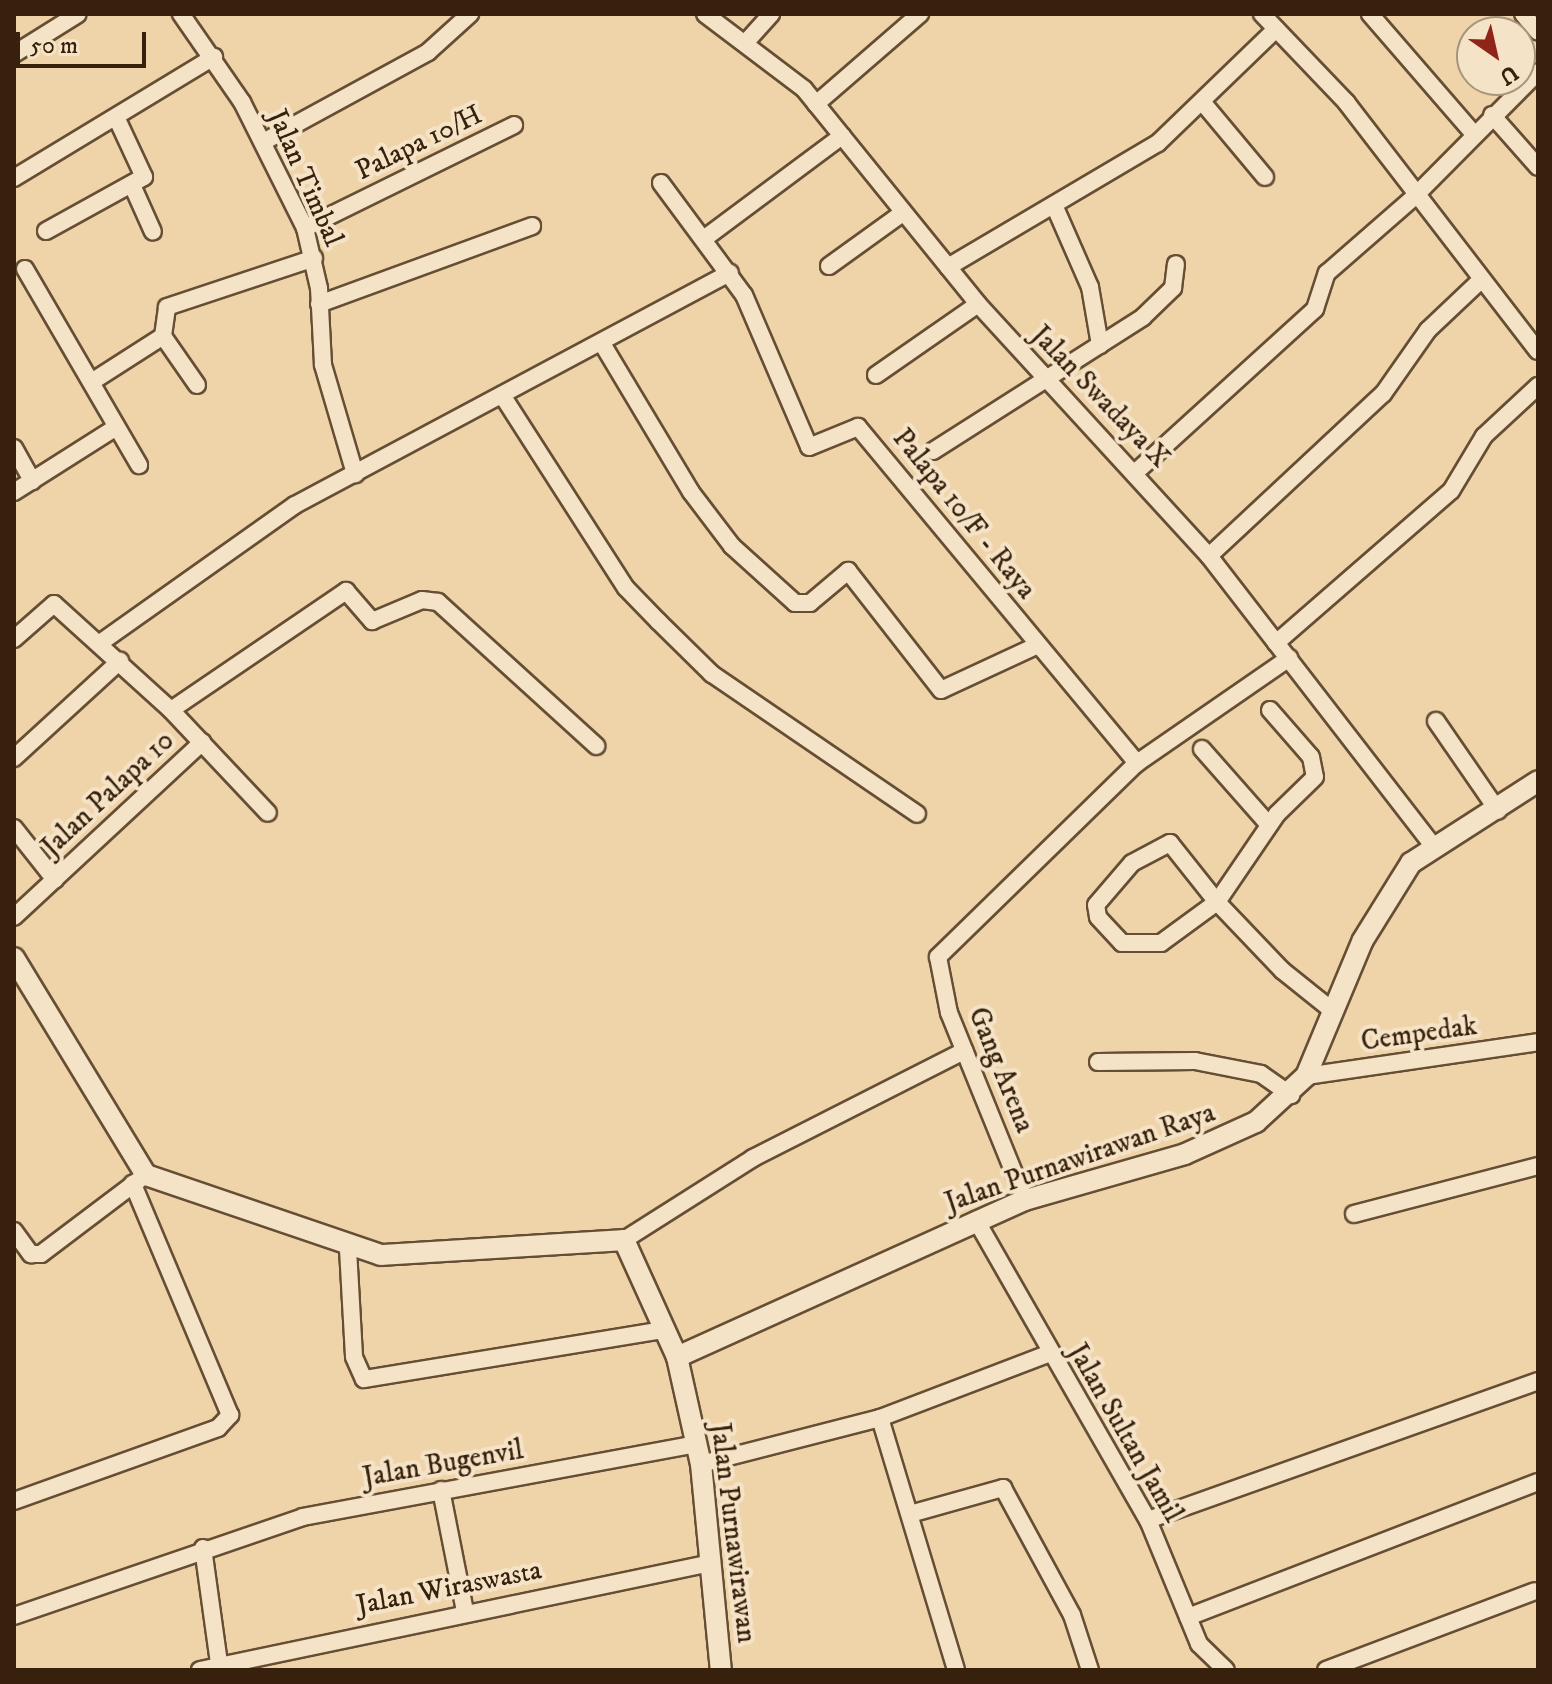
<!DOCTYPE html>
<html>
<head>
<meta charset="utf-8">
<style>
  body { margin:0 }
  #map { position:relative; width:1552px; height:1684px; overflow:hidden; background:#efd4aa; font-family:"IM FELL DW Pica",serif }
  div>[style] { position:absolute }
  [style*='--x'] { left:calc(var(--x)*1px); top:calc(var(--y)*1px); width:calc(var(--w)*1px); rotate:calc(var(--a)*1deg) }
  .roads { filter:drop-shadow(2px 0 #664e34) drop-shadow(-2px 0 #664e34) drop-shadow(0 2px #664e34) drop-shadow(0 -2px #664e34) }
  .minor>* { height:16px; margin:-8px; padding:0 8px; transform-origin:8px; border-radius:8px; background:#f5e3c8 }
  .tertiary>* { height:20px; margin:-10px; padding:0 10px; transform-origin:10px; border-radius:10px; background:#f5e3c8 }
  span { translate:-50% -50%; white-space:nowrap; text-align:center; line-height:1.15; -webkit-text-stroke:8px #f5e3c8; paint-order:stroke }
  .street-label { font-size:28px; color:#38210c }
  .frame { position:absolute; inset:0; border:16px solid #38210c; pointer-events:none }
  .north { position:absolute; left:1456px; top:16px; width:80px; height:80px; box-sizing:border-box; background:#f5e3c8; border:2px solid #a9957d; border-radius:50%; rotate:146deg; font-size:22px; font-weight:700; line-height:32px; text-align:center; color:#38210c }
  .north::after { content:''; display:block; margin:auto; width:28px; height:36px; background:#8f2418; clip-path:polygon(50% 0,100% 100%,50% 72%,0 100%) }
  .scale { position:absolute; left:16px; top:32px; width:130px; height:36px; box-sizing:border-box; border:4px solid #38210c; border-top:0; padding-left:10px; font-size:24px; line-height:28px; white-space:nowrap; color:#38210c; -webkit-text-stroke:6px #f5e3c8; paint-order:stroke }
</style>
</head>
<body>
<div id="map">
  <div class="roads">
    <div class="minor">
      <i style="--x:181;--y:14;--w:107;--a:55.3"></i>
      <i style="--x:242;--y:102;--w:141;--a:63.4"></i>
      <i style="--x:305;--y:228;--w:62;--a:76.9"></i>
      <i style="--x:319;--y:288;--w:77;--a:87"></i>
      <i style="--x:323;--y:365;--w:114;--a:73.6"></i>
      <i style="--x:705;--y:14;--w:124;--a:37.1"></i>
      <i style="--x:804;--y:89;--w:277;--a:51"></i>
      <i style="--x:978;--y:304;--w:342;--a:47.5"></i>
      <i style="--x:1209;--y:556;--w:363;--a:52.3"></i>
      <i style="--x:1262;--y:14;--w:122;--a:46.3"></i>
      <i style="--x:1346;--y:102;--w:314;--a:52.4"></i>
      <i style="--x:1370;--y:14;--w:159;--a:49.1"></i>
      <i style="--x:1523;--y:14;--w:23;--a:50"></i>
      <i style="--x:747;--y:41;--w:36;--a:-48"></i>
      <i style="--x:14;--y:54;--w:75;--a:-32"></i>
      <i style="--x:816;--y:104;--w:138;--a:-40.9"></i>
      <i style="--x:1204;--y:104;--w:95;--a:50.1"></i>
      <i style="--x:1492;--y:115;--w:69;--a:48.5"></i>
      <i style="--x:265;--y:141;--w:186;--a:-28.6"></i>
      <i style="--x:428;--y:52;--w:57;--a:-42.1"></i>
      <i style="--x:14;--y:178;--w:234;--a:-31.2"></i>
      <i style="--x:661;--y:183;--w:139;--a:53.5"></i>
      <i style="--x:744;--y:295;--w:165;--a:66.8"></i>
      <i style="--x:809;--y:447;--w:53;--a:-22.2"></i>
      <i style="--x:858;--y:427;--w:437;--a:50.3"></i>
      <i style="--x:132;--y:185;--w:51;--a:65.9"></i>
      <i style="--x:1054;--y:205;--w:90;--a:66.3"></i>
      <i style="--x:1090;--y:287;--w:59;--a:80.2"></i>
      <i style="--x:305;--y:228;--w:233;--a:-26.2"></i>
      <i style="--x:46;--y:231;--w:112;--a:-28.9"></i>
      <i style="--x:144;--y:177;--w:66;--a:-115"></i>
      <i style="--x:705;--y:238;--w:171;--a:-36.7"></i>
      <i style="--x:829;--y:266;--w:89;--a:-35.8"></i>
      <i style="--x:948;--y:267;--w:244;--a:-30.6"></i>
      <i style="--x:1158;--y:143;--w:164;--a:-44"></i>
      <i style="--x:25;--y:269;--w:227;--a:59.8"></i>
      <i style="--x:319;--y:304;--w:227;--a:-20.1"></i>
      <i style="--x:603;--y:345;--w:171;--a:59.1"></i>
      <i style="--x:691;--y:492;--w:68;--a:52.8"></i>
      <i style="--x:732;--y:546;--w:85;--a:42.1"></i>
      <i style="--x:795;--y:603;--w:15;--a:0"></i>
      <i style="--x:810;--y:603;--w:50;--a:-40.1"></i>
      <i style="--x:848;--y:571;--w:151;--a:52"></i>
      <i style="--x:941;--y:690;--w:107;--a:-24.9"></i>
      <i style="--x:876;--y:375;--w:124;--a:-34.8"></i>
      <i style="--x:93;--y:381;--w:83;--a:-32.7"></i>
      <i style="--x:197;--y:385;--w:60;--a:-124.8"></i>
      <i style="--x:163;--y:336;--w:29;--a:-82"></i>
      <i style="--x:167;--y:307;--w:155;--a:-18.4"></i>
      <i style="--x:502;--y:395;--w:229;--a:57.3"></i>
      <i style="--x:626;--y:588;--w:47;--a:45.9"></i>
      <i style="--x:659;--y:622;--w:74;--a:44.5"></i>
      <i style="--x:712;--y:674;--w:248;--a:34.3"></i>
      <i style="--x:14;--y:448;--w:38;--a:61"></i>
      <i style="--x:933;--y:451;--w:249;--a:-32.5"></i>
      <i style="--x:1143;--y:317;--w:42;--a:-44"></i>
      <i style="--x:1173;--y:288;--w:24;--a:-83"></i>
      <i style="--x:1137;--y:471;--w:241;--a:-42.3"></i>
      <i style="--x:1315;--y:309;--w:38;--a:-72"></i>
      <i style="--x:1327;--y:273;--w:114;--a:-41.1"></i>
      <i style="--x:1413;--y:198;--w:177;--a:-45.2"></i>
      <i style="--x:14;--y:492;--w:120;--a:-32.4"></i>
      <i style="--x:1209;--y:556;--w:238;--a:-43"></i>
      <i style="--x:1383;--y:394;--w:78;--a:-54.9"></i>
      <i style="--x:1428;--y:330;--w:74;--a:-43.4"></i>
      <i style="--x:14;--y:639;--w:53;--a:-41.2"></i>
      <i style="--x:54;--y:604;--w:158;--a:42.2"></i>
      <i style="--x:171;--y:710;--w:141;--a:46.7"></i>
      <i style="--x:100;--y:643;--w:239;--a:-35.3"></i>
      <i style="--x:295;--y:505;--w:493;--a:-28.1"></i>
      <i style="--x:1276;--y:643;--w:232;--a:-41"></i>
      <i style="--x:1451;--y:491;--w:64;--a:-59"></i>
      <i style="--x:1484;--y:436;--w:74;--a:-42.8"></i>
      <i style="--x:171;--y:710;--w:212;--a:-34.2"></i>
      <i style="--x:346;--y:591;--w:40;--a:49"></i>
      <i style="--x:372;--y:621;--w:54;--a:-22.8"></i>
      <i style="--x:422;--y:600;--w:16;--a:7"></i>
      <i style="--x:438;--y:602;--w:214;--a:42.3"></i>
      <i style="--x:1270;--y:710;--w:62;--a:48.9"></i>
      <i style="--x:1311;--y:757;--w:20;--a:79"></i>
      <i style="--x:1315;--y:777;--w:53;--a:135.8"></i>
      <i style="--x:1277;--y:814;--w:107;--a:124.3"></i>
      <i style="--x:1217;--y:902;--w:69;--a:143.8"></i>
      <i style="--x:1161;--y:943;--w:39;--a:180"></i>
      <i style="--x:1122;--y:943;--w:35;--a:-133"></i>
      <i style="--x:1098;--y:917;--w:12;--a:-99"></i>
      <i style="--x:1096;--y:905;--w:55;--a:-49.4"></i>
      <i style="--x:1132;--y:863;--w:43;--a:-27.8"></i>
      <i style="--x:1170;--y:843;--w:75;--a:51.5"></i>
      <i style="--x:1217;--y:902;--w:95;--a:46.3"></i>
      <i style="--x:1283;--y:971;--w:64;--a:38.7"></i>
      <i style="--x:1436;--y:721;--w:109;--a:55.4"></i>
      <i style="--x:1202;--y:749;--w:101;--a:48.6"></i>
      <i style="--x:14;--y:758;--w:144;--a:-42.5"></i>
      <i style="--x:14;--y:828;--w:66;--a:51.7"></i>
      <i style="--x:14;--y:917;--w:257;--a:-42.9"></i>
      <i style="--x:1098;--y:1062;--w:97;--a:-0.6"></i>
      <i style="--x:1195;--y:1061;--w:67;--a:11.1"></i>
      <i style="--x:1261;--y:1074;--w:37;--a:35"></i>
      <i style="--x:1306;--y:1076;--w:234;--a:-8.3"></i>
      <i style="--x:1025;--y:1200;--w:202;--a:-112.1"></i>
      <i style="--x:949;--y:1013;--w:57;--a:-101.1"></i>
      <i style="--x:938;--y:957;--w:278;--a:-44.3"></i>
      <i style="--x:1137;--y:763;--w:185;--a:-34.6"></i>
      <i style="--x:1354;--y:1214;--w:190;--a:-14.6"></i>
      <i style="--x:976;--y:1220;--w:346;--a:60.2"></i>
      <i style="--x:1148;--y:1520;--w:134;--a:67.6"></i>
      <i style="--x:1199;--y:1644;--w:37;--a:44"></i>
      <i style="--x:14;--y:1231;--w:29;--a:54"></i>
      <i style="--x:31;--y:1254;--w:10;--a:0"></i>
      <i style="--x:41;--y:1254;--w:123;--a:-37.1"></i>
      <i style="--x:624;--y:1240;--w:153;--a:-32.4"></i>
      <i style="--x:753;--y:1158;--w:237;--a:-26.9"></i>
      <i style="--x:348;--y:1249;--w:108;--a:86.8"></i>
      <i style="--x:354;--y:1357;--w:24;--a:66"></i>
      <i style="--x:364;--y:1379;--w:302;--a:-9.3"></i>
      <i style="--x:880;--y:1418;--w:263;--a:73.2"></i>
      <i style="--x:701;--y:1464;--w:185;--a:-14.4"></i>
      <i style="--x:880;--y:1418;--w:182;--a:-20.9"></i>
      <i style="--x:441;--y:1490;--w:123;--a:78.8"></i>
      <i style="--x:14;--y:1501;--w:217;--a:-19.7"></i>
      <i style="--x:218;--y:1428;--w:18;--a:-47"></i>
      <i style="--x:230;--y:1415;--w:251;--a:-112.8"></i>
      <i style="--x:910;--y:1514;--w:97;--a:-15.6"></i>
      <i style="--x:1003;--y:1488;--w:145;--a:61.5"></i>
      <i style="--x:1072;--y:1615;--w:58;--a:71.9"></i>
      <i style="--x:1148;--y:1520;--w:414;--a:-19.6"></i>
      <i style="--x:203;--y:1548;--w:116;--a:82.1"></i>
      <i style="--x:14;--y:1616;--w:305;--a:-18.9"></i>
      <i style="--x:303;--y:1517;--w:400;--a:-10.5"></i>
      <i style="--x:1188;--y:1617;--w:375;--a:-21.1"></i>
      <i style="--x:200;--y:1670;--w:522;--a:-11.83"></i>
      <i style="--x:1326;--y:1670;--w:223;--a:-20.7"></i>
    </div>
    <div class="tertiary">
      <i style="--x:14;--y:958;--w:254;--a:58.7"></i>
      <i style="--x:146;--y:1175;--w:248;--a:18.8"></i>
      <i style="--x:381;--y:1255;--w:243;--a:-3.5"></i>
      <i style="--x:624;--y:1240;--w:128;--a:65.6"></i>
      <i style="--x:677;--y:1357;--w:110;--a:77.4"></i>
      <i style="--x:701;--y:1464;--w:207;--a:84.5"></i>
      <i style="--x:677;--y:1357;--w:382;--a:-24.3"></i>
      <i style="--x:1025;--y:1200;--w:166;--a:-16"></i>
      <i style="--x:1185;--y:1154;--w:78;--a:-24.3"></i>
      <i style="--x:1256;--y:1122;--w:68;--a:-42.6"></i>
      <i style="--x:1306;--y:1076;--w:147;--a:-67.3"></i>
      <i style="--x:1363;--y:940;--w:91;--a:-58.1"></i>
      <i style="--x:1411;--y:863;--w:151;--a:-32.8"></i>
    </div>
  </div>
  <div class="street-label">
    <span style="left:419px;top:143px;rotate:-26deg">Palapa 10/H</span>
    <span style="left:305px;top:178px;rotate:66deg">Jalan Timbal</span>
    <span style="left:1100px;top:397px;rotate:46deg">Jalan Swadaya X</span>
    <span style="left:964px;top:514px;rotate:51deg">Palapa 10/F - Raya</span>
    <span style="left:108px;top:794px;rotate:-43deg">Jalan Palapa 10</span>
    <span style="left:1419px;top:1034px;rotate:-8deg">Cempedak</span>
    <span style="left:1001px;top:1070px;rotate:68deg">Gang Arena</span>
    <span style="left:1080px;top:1158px;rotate:-19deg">Jalan Purnawirawan Raya</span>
    <span style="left:1125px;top:1433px;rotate:60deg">Jalan Sultan Jamil</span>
    <span style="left:443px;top:1464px;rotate:-10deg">Jalan Bugenvil</span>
    <span style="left:733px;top:1533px;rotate:83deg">Jalan Purnawirawan</span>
    <span style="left:449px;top:1588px;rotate:-11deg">Jalan Wiraswasta</span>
  </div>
  <div class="frame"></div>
  <div class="north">U</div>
  <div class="scale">50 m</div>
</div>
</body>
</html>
